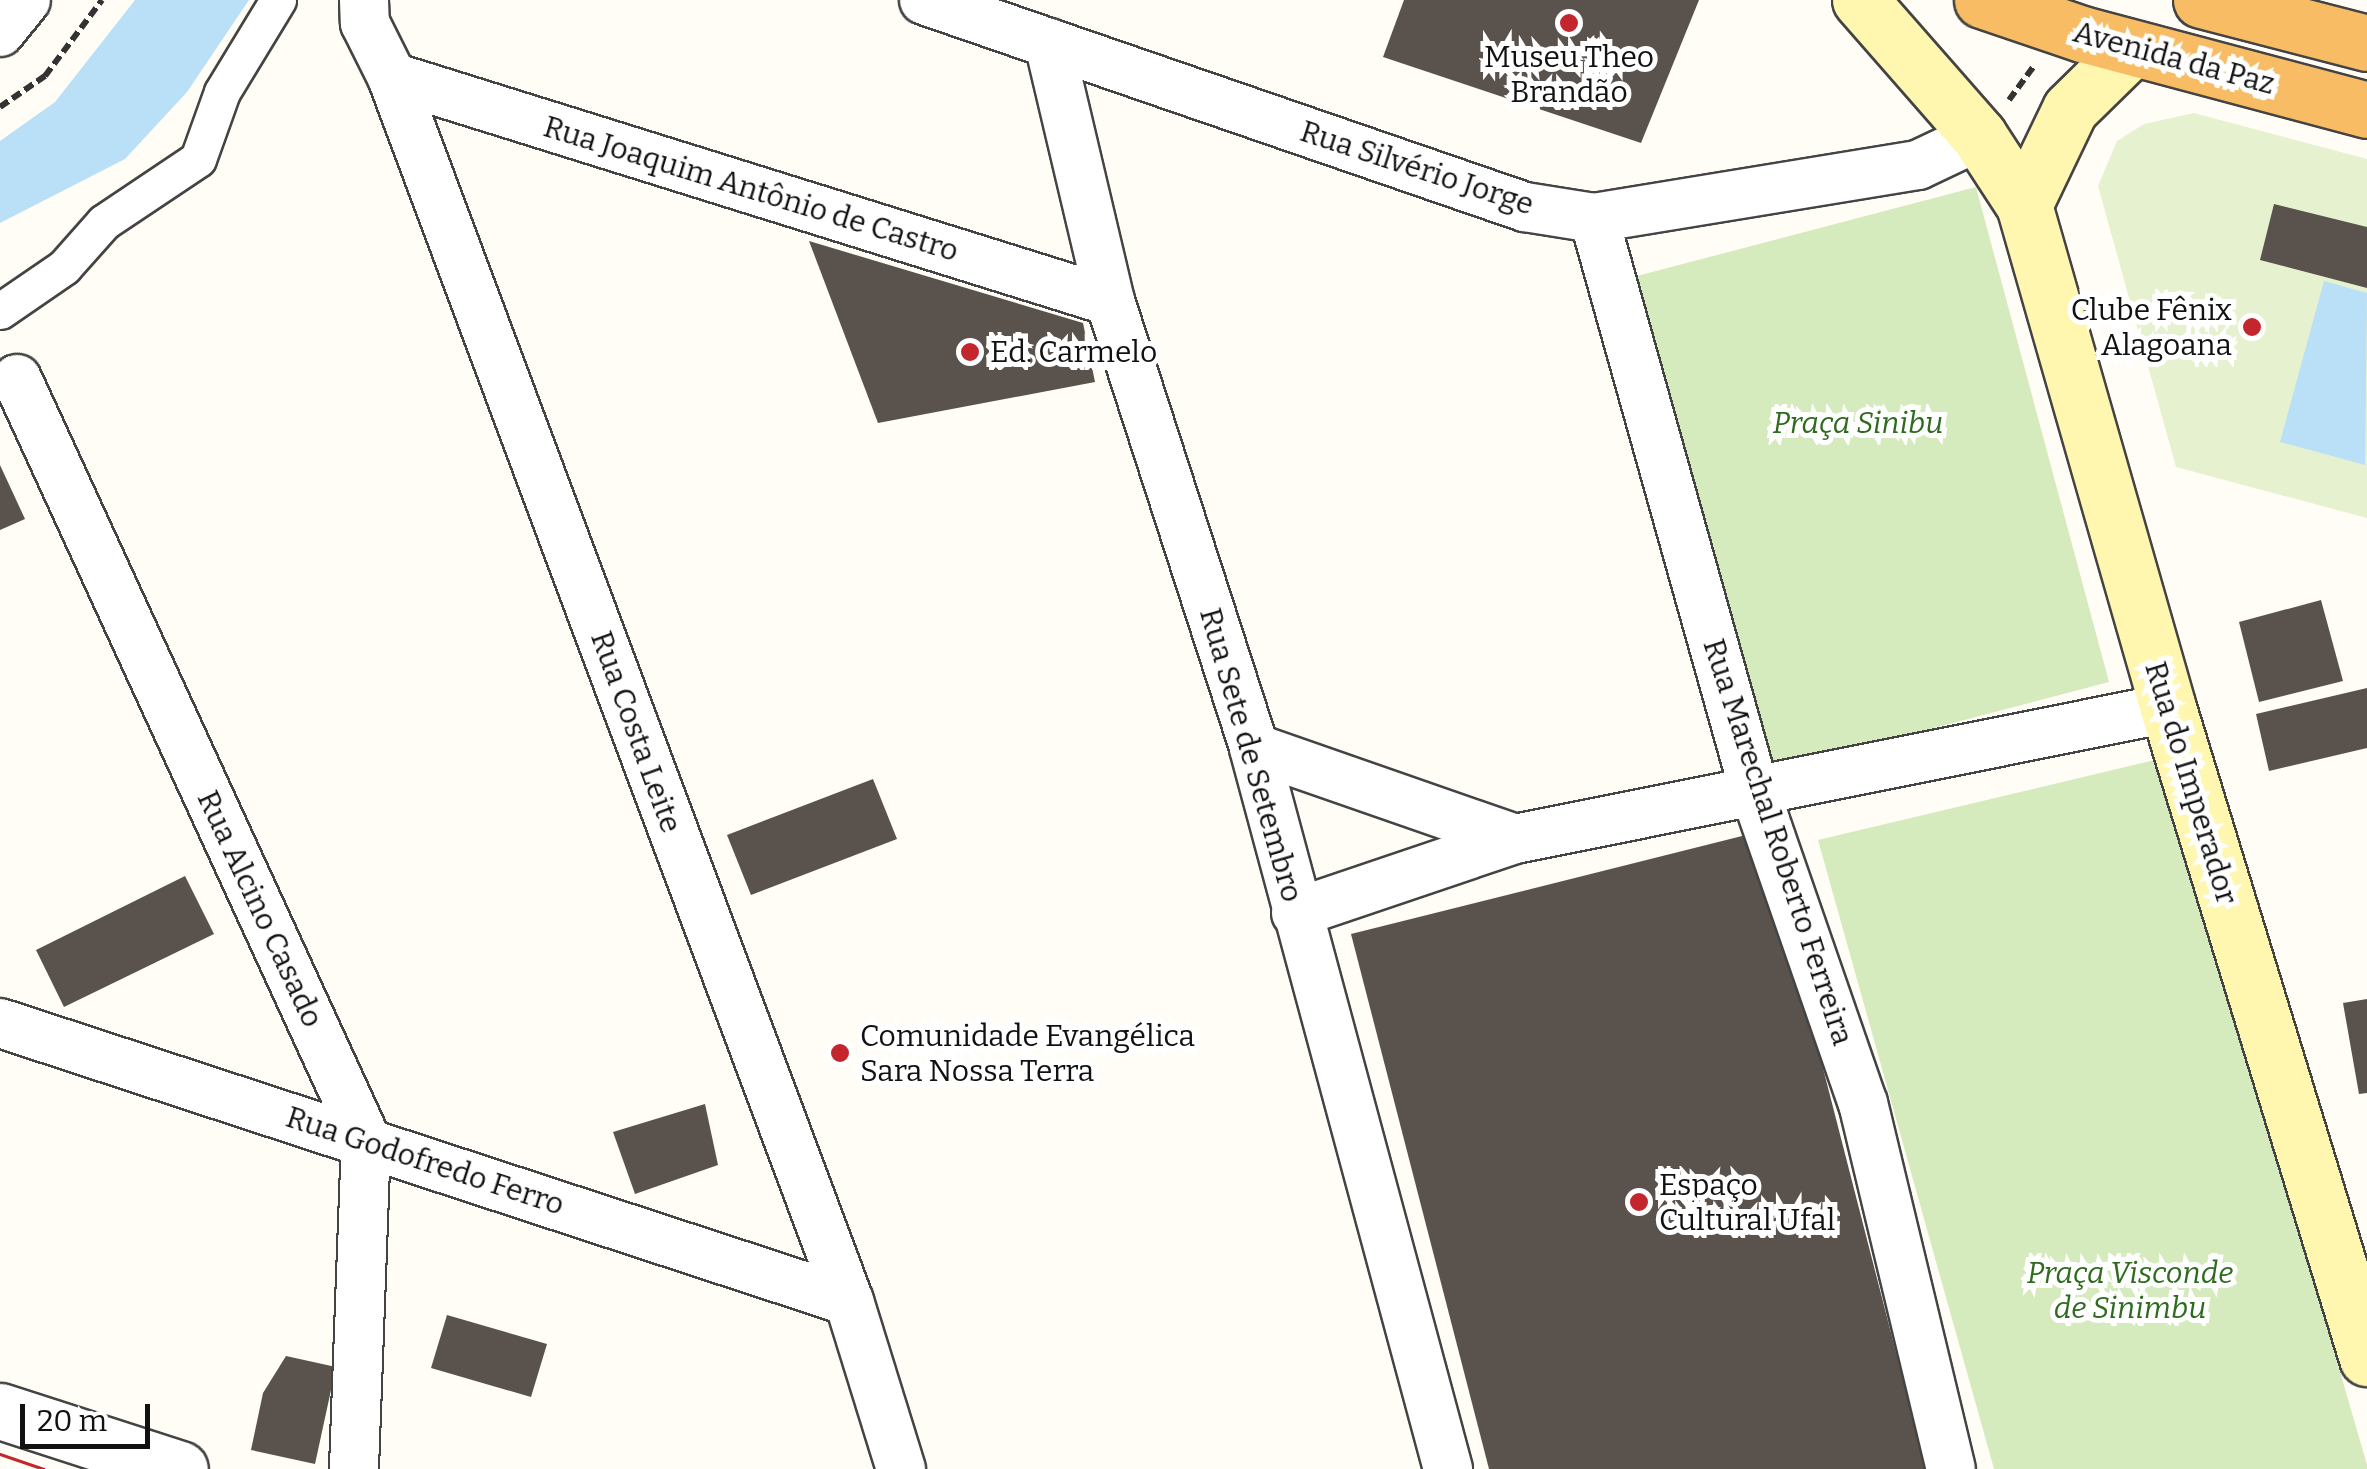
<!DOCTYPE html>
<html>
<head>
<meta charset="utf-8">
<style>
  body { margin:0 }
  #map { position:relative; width:2367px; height:1469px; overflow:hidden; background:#fffdf5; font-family:Bitter,serif }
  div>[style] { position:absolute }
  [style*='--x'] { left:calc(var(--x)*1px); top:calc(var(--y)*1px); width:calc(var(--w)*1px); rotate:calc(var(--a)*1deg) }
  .green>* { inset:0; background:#d5ebbd }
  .pitch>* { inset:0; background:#e6f2cf }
  .water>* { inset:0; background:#b9e0f7 }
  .building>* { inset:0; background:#5a524d }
  .path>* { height:6px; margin-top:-3px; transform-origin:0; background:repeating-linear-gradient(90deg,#333 0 10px,transparent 0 15px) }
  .roads { filter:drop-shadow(2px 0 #444) drop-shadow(-2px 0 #444) drop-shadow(0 2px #444) drop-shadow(0 -2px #444) }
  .pedestrian>* { height:35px; margin:-17.5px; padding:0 17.5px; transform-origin:17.5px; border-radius:17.5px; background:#fff }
  .minor>* { height:48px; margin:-24px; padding:0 24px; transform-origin:24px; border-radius:24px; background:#fff }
  .tertiary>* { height:55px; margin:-27.5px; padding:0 27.5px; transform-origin:27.5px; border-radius:27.5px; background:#fff }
  .secondary>* { height:55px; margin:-27.5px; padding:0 27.5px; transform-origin:27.5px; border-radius:27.5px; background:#fff6b0 }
  .trunk>* { height:55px; margin:-27.5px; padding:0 27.5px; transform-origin:27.5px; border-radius:27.5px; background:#f7bc64 }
  .tram>* { height:2.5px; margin:-1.25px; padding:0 1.25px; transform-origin:1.25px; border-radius:1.25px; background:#c4262e }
  .dots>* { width:28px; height:28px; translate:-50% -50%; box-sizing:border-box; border:5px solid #fff; border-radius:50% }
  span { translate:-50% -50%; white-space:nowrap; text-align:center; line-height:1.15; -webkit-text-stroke:10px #fff; paint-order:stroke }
  .poi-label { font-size:30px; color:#111 }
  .right { translate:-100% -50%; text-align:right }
  .left { translate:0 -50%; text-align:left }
  .street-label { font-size:30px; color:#111 }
  .park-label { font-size:30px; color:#2f6b1f; font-style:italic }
  .scale { position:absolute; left:20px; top:1404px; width:130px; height:45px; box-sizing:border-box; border:5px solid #111; border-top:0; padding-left:12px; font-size:30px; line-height:35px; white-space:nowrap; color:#111; -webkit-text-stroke:8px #fff; paint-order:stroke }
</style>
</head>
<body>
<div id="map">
  <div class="green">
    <i style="clip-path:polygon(1976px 187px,2109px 682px,1770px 771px,1637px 276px)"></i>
    <i style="clip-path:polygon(2163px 758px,2367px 1465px,2367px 1469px,1994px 1469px,1818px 840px)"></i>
  </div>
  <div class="pitch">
    <i style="clip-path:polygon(2194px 113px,2367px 159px,2367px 518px,2176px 467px,2098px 186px,2117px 141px,2144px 124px)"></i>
  </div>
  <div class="water">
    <i style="clip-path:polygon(135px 0,249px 0,187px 92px,125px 159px,0 223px,0 141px,55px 102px)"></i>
    <i style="clip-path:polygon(2324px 281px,2367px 293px,2365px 465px,2280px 442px)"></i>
  </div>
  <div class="building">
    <i style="clip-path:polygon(1404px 0,1699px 0,1641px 143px,1383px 57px)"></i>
    <i style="clip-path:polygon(2274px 204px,2367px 227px,2367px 288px,2260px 260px)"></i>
    <i style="clip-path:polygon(809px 241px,1083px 323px,1095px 382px,878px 423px)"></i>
    <i style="clip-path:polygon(0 465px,25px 519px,0 530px)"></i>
    <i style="clip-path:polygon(2321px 600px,2343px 681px,2259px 702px,2239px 622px)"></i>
    <i style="clip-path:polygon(2367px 688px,2367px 748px,2269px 771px,2256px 714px)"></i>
    <i style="clip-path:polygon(873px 779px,897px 839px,751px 895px,727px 835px)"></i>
    <i style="clip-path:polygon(1762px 831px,1926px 1469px,1489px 1469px,1351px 934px)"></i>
    <i style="clip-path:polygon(185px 876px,214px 934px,64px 1007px,36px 950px)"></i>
    <i style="clip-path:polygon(2367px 999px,2367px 1093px,2359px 1094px,2343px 1003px)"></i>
    <i style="clip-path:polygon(705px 1104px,718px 1165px,635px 1194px,613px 1132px)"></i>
    <i style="clip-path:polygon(447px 1315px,547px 1344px,531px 1397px,431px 1368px)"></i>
    <i style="clip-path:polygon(286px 1356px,336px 1367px,315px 1464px,251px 1450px,263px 1393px)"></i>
  </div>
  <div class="path">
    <i style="--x:2009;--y:100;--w:42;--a:-53.7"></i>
    <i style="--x:0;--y:107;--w:55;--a:-34.6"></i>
    <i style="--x:45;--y:76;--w:95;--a:-53.1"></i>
  </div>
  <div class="roads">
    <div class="pedestrian">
      <i style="--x:0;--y:311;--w:78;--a:-34.5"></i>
      <i style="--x:64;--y:267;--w:60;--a:-48.4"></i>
      <i style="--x:104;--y:222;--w:113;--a:-33.8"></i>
      <i style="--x:198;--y:159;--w:71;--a:-70.3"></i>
      <i style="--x:222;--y:92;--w:108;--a:-58.7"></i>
    </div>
    <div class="minor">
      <i style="--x:364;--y:0;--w:23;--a:88"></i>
      <i style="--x:365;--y:23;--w:60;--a:63.4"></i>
      <i style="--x:392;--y:77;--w:1307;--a:69.53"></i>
      <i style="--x:849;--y:1301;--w:176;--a:72.8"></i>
      <i style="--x:924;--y:0;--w:636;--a:19.01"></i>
      <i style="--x:1525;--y:207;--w:70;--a:9.1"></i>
      <i style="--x:1594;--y:218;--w:328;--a:-9.3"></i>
      <i style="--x:1918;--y:165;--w:68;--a:-25.4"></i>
      <i style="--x:0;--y:32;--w:41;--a:-50.9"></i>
      <i style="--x:1049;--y:43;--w:265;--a:76.7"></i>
      <i style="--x:1110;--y:301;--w:470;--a:72.1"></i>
      <i style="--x:1254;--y:748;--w:747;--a:74.94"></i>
      <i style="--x:392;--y:77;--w:752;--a:17.33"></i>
      <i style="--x:1594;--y:218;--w:593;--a:74.35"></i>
      <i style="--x:1754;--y:789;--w:332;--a:70.9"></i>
      <i style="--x:1863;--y:1103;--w:376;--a:76.5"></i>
      <i style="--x:17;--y:379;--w:837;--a:65.36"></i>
      <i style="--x:366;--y:1140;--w:329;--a:92.1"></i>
      <i style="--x:1254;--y:748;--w:276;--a:19.2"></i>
      <i style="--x:1296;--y:913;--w:231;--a:-18.7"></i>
      <i style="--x:1515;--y:839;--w:666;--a:-11.34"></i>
      <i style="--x:0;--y:1023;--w:893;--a:18.13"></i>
    </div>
    <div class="tertiary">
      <i style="--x:0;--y:1411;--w:189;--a:17.9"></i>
    </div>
    <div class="secondary">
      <i style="--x:1860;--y:0;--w:181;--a:48.8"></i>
      <i style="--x:1979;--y:136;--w:82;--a:56.9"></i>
      <i style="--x:2024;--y:205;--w:523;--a:74.02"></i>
      <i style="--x:2168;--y:708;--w:680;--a:72.98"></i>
      <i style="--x:2024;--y:205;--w:106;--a:-64.4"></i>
      <i style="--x:2070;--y:109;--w:87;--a:-44.5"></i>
    </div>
    <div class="trunk">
      <i style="--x:1982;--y:0;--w:106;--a:18.8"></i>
      <i style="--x:2082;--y:34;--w:295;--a:14.9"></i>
      <i style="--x:2201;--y:0;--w:171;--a:14.5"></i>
    </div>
  </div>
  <div class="tram">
    <i style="--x:0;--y:1454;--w:46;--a:18.8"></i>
  </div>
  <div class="dots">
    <i style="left:1569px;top:23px;background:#c4262e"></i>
    <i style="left:2252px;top:327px;background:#c4262e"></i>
    <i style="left:970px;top:352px;background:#c4262e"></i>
    <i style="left:840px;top:1053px;background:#c4262e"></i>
    <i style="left:1639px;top:1202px;background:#c4262e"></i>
  </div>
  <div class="poi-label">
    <span style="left:1569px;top:74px">Museu Theo<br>Brandão</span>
    <span class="right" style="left:2232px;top:327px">Clube Fênix<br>Alagoana</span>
    <span class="left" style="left:990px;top:352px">Ed. Carmelo</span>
    <span class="left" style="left:860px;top:1053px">Comunidade Evangélica<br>Sara Nossa Terra</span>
    <span class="left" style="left:1659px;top:1202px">Espaço<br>Cultural Ufal</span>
  </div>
  <div class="street-label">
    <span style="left:2174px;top:58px;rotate:15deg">Avenida da Paz</span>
    <span style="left:1417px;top:168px;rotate:18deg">Rua Silvério Jorge</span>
    <span style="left:751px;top:189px;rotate:17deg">Rua Joaquim Antônio de Castro</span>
    <span style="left:636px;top:732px;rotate:70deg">Rua Costa Leite</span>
    <span style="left:1251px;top:755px;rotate:74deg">Rua Sete de Setembro</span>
    <span style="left:2191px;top:783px;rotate:73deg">Rua do Imperador</span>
    <span style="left:1778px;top:842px;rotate:72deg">Rua Marechal Roberto Ferreira</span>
    <span style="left:260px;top:909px;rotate:65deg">Rua Alcino Casado</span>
    <span style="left:425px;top:1161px;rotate:18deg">Rua Godofredo Ferro</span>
  </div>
  <div class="park-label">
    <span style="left:1858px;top:423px">Praça Sinibu</span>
    <span style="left:2130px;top:1290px">Praça Visconde<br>de Sinimbu</span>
  </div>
  <div class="scale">20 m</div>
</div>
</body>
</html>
